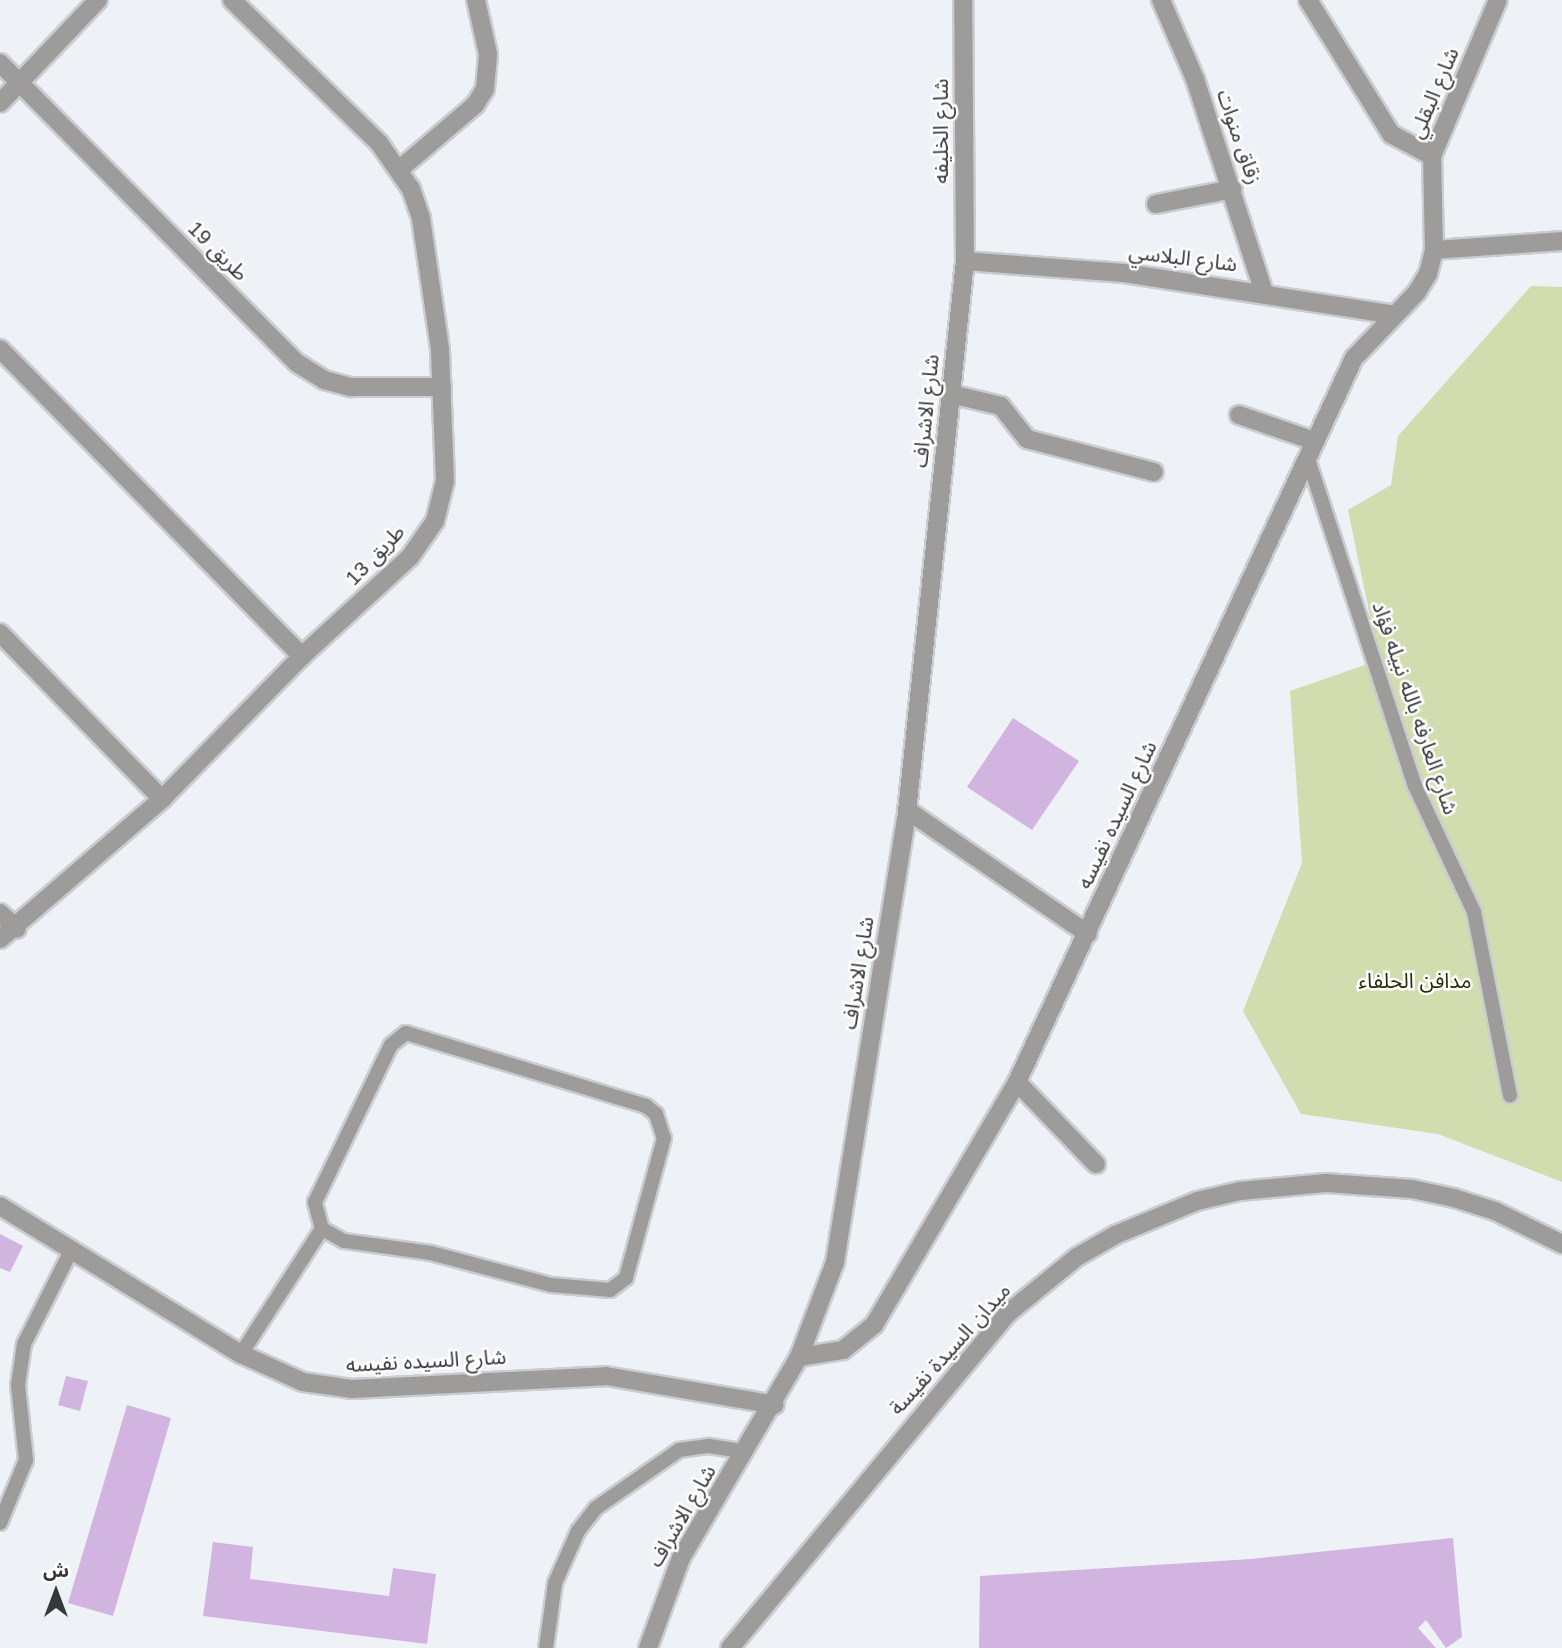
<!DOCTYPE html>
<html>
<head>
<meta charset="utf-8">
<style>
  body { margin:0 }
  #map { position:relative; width:1562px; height:1648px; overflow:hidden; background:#eef1f6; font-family:Helvetica,"Noto Sans Arabic",sans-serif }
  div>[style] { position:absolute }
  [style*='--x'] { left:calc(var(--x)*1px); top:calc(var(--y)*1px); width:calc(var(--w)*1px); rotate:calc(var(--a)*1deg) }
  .green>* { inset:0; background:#d1dcaf }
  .building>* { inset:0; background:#d2b4e0 }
  .roads { filter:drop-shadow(2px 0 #c9ccd0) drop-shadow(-2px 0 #c9ccd0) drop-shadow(0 2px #c9ccd0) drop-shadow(0 -2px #c9ccd0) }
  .service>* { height:14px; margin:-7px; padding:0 7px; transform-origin:7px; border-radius:7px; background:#9e9c9a }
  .minor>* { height:18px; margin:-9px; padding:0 9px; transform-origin:9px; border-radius:9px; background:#9e9c9a }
  .tertiary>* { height:18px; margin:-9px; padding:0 9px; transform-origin:9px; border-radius:9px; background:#9e9c9a }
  span { translate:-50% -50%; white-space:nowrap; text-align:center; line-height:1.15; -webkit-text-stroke:5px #fff; paint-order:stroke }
  .street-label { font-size:21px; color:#363739 }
  .park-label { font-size:21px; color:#272d05 }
  .north { position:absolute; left:21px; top:1557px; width:70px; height:70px; -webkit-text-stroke:5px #fff; paint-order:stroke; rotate:0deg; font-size:19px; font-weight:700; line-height:28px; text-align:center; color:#363739 }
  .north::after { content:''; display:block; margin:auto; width:24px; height:32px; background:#363739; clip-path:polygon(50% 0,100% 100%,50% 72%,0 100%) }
</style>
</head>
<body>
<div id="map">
  <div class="green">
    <i style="clip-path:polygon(1531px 286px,1562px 287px,1562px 1182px,1438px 1134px,1301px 1114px,1243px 1011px,1302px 863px,1290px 691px,1379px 660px,1348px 510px,1391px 485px,1398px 436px)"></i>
  </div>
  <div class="building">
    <i style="clip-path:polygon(1013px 718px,1079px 761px,1032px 830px,967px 787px)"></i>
    <i style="clip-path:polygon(0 1234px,23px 1246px,10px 1272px,0 1268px)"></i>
    <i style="clip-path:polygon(66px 1376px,88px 1381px,80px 1411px,58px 1405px)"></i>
    <i style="clip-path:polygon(127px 1405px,171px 1418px,113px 1616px,68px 1603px)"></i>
    <i style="clip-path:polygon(1453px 1538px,1462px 1637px,1446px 1648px,1426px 1620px,1418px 1628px,1436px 1648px,979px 1648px,980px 1576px,1251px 1559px)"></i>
    <i style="clip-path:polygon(213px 1542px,253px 1547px,250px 1579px,389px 1596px,393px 1568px,436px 1574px,427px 1644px,203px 1616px)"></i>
  </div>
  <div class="roads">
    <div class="service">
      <i style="--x:1307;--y:456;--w:347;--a:71.9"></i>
      <i style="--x:1415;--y:786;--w:139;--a:64.9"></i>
      <i style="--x:1474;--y:912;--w:187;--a:78.9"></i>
      <i style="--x:406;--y:1033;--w:251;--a:16.9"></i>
      <i style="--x:646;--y:1106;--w:13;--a:39"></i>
      <i style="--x:656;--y:1114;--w:25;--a:72"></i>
      <i style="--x:664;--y:1138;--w:145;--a:105.2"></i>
      <i style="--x:626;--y:1278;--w:20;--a:143"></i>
      <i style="--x:610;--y:1290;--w:59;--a:-175.2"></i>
      <i style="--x:551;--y:1285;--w:124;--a:-165.1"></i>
      <i style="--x:431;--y:1253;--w:88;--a:-172.1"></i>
      <i style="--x:344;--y:1241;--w:25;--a:-151"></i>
      <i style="--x:322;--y:1229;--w:28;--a:-105"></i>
      <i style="--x:315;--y:1202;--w:174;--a:-64.2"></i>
      <i style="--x:391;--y:1045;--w:19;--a:-39"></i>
      <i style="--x:241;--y:1354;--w:149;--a:-57.1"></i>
      <i style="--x:0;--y:1523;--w:68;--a:-67.6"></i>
      <i style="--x:26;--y:1460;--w:75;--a:-96.1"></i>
      <i style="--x:18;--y:1385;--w:41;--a:-81.7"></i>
      <i style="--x:24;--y:1344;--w:104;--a:-63.2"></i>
      <i style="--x:546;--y:1648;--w:66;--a:-82.1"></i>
      <i style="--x:555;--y:1583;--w:57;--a:-66.1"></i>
      <i style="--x:578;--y:1531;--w:29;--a:-52"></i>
      <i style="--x:596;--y:1508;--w:101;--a:-34.9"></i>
      <i style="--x:679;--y:1450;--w:30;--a:-8"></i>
      <i style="--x:709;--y:1446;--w:37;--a:9"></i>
    </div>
    <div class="minor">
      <i style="--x:1161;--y:0;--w:86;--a:66.7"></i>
      <i style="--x:1195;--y:79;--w:224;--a:72.1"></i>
      <i style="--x:1308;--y:0;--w:158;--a:58.2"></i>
      <i style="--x:1391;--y:134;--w:47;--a:28.2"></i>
      <i style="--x:0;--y:63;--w:422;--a:45.3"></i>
      <i style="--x:297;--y:363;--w:32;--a:32"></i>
      <i style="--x:324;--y:380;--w:28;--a:15"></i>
      <i style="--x:351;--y:387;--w:91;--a:0"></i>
      <i style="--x:0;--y:103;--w:142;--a:-46.4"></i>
      <i style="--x:400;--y:169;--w:99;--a:-40.5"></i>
      <i style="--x:475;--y:105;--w:19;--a:-58"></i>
      <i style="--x:485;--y:89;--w:35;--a:-85"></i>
      <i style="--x:488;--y:54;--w:55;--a:-102.5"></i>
      <i style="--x:1156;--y:204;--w:78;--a:-11"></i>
      <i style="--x:1434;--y:250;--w:128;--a:-4"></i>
      <i style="--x:965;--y:261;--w:159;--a:4.3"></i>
      <i style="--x:1124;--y:273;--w:273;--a:8.8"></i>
      <i style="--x:0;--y:349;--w:431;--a:45.5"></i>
      <i style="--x:951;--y:394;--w:51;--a:13.5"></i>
      <i style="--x:1001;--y:406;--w:42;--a:51.8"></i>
      <i style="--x:1027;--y:439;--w:131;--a:14.6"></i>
      <i style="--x:1239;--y:415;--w:79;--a:19.1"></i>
      <i style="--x:0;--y:633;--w:232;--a:45.7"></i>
      <i style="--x:907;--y:810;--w:219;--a:34.4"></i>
      <i style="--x:0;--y:913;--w:23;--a:43"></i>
      <i style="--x:0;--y:939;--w:214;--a:-40.8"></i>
      <i style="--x:162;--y:799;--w:200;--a:-45.6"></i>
      <i style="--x:302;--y:656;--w:147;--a:-42.5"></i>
      <i style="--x:410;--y:557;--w:44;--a:-55.2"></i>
      <i style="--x:435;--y:521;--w:41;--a:-76"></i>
      <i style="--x:445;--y:481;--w:132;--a:-92.2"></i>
      <i style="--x:440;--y:349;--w:132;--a:-98.3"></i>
      <i style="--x:421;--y:218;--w:31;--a:-109"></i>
      <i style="--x:411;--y:189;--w:56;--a:-124.8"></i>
      <i style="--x:379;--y:143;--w:205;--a:-135.8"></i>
      <i style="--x:1017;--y:1082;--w:114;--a:46.1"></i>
      <i style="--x:799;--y:1357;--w:45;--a:-9"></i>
      <i style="--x:843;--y:1350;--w:40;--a:-39"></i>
      <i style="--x:874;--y:1325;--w:282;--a:-59.5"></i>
      <i style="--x:1017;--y:1082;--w:799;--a:-65.04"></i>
      <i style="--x:1354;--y:358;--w:91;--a:-46.3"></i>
      <i style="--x:1417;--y:292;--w:21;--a:-59"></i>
      <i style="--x:1428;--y:274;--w:25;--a:-76"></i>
      <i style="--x:1434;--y:250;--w:94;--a:-91.2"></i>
      <i style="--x:1432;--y:156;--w:169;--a:-67.1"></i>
    </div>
    <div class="tertiary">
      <i style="--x:0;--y:1206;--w:283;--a:31.6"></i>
      <i style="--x:241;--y:1354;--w:68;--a:24.3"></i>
      <i style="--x:303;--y:1382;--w:49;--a:8.1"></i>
      <i style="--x:352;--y:1389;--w:254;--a:-2.9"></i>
      <i style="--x:606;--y:1376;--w:171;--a:9.7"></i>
      <i style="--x:648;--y:1648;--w:96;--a:-69.9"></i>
      <i style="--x:681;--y:1558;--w:233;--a:-59.6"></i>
      <i style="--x:799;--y:1357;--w:102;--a:-69.2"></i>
      <i style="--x:835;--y:1262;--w:447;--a:-80.9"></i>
      <i style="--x:906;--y:821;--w:563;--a:-83.99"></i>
      <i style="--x:965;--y:261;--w:261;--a:-90.4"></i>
      <i style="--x:730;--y:1648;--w:434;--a:-50.3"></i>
      <i style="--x:1007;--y:1314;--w:90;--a:-39.2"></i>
      <i style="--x:1077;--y:1257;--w:44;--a:-30.1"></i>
      <i style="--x:1115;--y:1235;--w:89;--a:-22.5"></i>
      <i style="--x:1197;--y:1201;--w:44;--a:-13.1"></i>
      <i style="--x:1240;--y:1191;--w:86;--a:-5.3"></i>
      <i style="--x:1326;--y:1183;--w:86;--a:4"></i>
      <i style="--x:1412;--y:1189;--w:43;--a:12.1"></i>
      <i style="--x:1454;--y:1198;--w:43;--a:17.6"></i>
      <i style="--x:1495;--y:1211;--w:75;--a:26.2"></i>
    </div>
  </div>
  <div class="street-label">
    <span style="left:1434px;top:93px;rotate:-67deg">شارع البقلي</span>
    <span style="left:941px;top:131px;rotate:-90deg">شارع الخليفه</span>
    <span style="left:1239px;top:137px;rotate:71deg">زقاق منوات</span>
    <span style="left:218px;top:251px;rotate:45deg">طريق 19</span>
    <span style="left:1183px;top:258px;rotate:7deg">شارع البلاسي</span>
    <span style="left:926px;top:411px;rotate:-84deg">شارع الاشراف</span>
    <span style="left:375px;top:555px;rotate:-46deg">طريق 13</span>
    <span style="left:1415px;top:708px;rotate:71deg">شارع العارفه بالله نبيله فؤاد</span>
    <span style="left:1117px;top:815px;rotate:-65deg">شارع السيده نفيسه</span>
    <span style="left:858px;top:973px;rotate:-81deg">شارع الاشراف</span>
    <span style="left:950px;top:1349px;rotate:-48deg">ميدان السيدة نفيسة</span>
    <span style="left:426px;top:1361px;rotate:-3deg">شارع السيده نفيسه</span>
    <span style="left:682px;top:1516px;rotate:-60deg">شارع الاشراف</span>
  </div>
  <div class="park-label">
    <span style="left:1415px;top:981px">مدافن الحلفاء</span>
  </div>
  <div class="north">ش</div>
</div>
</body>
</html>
